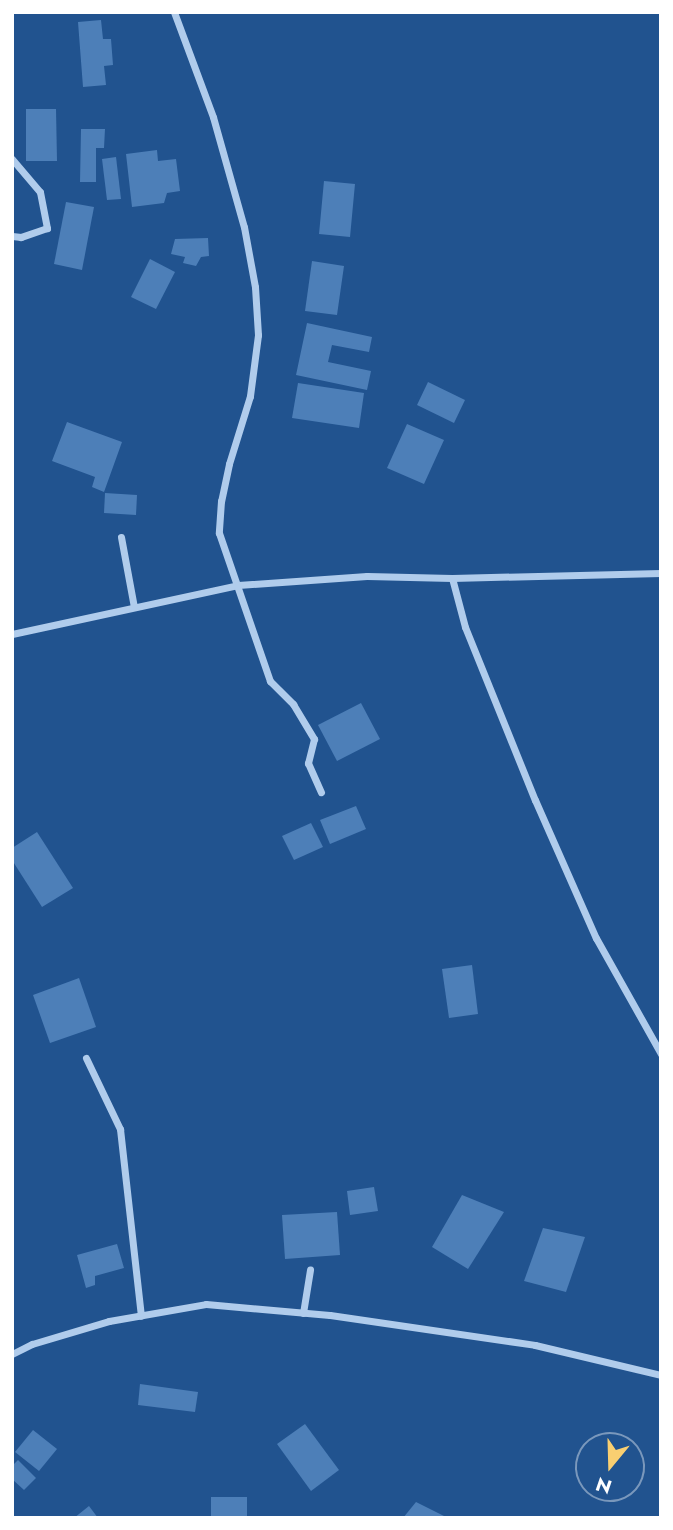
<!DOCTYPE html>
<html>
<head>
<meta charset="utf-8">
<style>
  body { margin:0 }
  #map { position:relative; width:673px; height:1530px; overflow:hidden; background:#21538f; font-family:Jost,sans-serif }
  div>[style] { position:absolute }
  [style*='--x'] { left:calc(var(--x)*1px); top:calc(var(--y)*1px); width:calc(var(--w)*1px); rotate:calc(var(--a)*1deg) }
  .building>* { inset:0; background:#4d7fb8 }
  .minor>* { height:7px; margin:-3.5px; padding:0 3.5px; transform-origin:3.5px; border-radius:3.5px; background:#b0ccec }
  span { translate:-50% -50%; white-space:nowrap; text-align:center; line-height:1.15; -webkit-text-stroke:7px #21538f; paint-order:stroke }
  .frame { position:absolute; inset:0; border:14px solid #fff; pointer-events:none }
  .north { position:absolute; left:575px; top:1432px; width:70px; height:70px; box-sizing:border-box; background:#21538f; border:2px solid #7a98bc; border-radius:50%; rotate:199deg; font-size:19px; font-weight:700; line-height:28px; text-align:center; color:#fff }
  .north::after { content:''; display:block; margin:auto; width:24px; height:32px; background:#f9cf71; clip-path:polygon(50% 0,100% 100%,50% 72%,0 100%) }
</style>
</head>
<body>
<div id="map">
  <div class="building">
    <i style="clip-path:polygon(101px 20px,103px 39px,111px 39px,113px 65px,104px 66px,106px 85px,83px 87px,78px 22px)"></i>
    <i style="clip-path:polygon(26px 109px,56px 109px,57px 161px,26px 161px)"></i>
    <i style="clip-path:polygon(81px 129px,105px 129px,104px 148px,96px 148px,96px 182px,80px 182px)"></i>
    <i style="clip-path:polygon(157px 150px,158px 161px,176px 159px,180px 191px,167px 193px,164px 203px,132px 207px,126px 154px)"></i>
    <i style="clip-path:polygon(116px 157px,121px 199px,107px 200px,102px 159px)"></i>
    <i style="clip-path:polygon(324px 181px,355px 184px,350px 237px,319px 234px)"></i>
    <i style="clip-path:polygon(66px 202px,94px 207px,82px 270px,54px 264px)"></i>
    <i style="clip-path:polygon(208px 238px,209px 256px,201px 257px,196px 266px,183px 263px,185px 257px,171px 254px,175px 239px)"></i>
    <i style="clip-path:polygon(150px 259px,175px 272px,156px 309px,131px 297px)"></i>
    <i style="clip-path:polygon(312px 261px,344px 266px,337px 315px,305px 311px)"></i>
    <i style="clip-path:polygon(307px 323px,372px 337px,369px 352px,332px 345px,328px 362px,371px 371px,367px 390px,296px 375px)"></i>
    <i style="clip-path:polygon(428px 382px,465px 400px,454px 423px,417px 405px)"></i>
    <i style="clip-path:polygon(298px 383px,364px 393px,359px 428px,292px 418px)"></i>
    <i style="clip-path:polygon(67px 422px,122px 442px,104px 492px,92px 487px,95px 477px,52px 461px)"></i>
    <i style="clip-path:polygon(407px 424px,444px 440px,424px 484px,387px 468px)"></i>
    <i style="clip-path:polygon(105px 493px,137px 495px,136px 515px,104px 513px)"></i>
    <i style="clip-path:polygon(361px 703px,380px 739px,337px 761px,318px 725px)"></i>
    <i style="clip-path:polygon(356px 806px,366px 829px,330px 844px,320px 820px)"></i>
    <i style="clip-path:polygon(311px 823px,323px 847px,294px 860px,282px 836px)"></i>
    <i style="clip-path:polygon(37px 832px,73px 888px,42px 907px,12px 860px,12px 848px)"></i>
    <i style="clip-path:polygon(472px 965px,478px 1014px,449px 1018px,442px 969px)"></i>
    <i style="clip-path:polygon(79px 978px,96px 1027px,50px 1043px,33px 995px)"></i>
    <i style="clip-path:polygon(374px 1187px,378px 1211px,350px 1215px,347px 1191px)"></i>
    <i style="clip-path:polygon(462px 1195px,504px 1212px,468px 1269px,432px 1247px)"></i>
    <i style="clip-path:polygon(337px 1212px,340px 1255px,285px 1259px,282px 1215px)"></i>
    <i style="clip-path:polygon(543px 1228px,585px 1237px,566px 1292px,524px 1281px)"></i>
    <i style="clip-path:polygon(117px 1244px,124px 1268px,95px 1276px,95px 1285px,86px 1288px,77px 1255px)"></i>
    <i style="clip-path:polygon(140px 1384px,198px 1392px,195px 1412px,138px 1405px)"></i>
    <i style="clip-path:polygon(305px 1424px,339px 1470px,311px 1491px,277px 1444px)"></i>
    <i style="clip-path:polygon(33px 1430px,57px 1449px,39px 1471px,15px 1452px)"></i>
    <i style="clip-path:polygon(18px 1460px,36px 1478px,24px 1490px,12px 1479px,12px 1466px)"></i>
    <i style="clip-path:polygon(211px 1497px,247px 1497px,247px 1518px,211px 1518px)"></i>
    <i style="clip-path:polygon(416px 1502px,448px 1518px,403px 1518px)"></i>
    <i style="clip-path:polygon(89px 1506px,98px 1518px,74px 1518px)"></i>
  </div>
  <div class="minor">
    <i style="--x:174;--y:12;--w:112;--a:69.6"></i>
    <i style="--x:213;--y:117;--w:114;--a:74.3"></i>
    <i style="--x:244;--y:227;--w:61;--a:79.6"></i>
    <i style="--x:255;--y:287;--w:48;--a:86.4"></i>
    <i style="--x:258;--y:335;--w:62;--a:97.5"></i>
    <i style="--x:250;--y:396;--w:71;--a:107.2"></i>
    <i style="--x:229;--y:464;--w:38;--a:102"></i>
    <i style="--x:221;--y:501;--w:32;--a:94"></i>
    <i style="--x:219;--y:533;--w:157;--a:71"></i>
    <i style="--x:270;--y:681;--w:33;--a:45"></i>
    <i style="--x:293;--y:704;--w:41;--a:59"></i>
    <i style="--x:314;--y:739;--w:25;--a:104"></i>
    <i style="--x:308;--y:763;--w:32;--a:66"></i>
    <i style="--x:12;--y:159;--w:43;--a:49.7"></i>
    <i style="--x:40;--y:192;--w:37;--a:79"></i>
    <i style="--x:47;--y:228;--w:28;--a:161"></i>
    <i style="--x:21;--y:237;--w:9;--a:-174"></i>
    <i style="--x:121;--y:537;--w:71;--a:79.5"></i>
    <i style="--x:452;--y:578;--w:51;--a:75.1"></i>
    <i style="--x:465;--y:627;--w:187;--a:68"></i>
    <i style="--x:535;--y:800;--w:151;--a:66.2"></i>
    <i style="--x:596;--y:938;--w:133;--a:60.7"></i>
    <i style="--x:12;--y:634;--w:231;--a:-12.2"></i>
    <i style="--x:238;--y:585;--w:129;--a:-4"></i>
    <i style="--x:367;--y:576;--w:85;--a:1.3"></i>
    <i style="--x:452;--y:578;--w:209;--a:-1.4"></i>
    <i style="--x:86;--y:1058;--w:79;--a:64.4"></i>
    <i style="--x:120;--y:1129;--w:188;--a:83.6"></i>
    <i style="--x:303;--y:1313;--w:44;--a:-80.8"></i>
    <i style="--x:12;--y:1354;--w:22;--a:-27"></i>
    <i style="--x:32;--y:1344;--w:80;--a:-16.6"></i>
    <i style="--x:109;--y:1321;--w:98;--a:-9.9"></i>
    <i style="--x:206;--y:1304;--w:124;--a:5.1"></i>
    <i style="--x:330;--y:1315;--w:207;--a:8.3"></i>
    <i style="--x:535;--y:1345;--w:130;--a:13.4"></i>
  </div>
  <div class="frame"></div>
  <div class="north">N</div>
</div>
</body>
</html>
